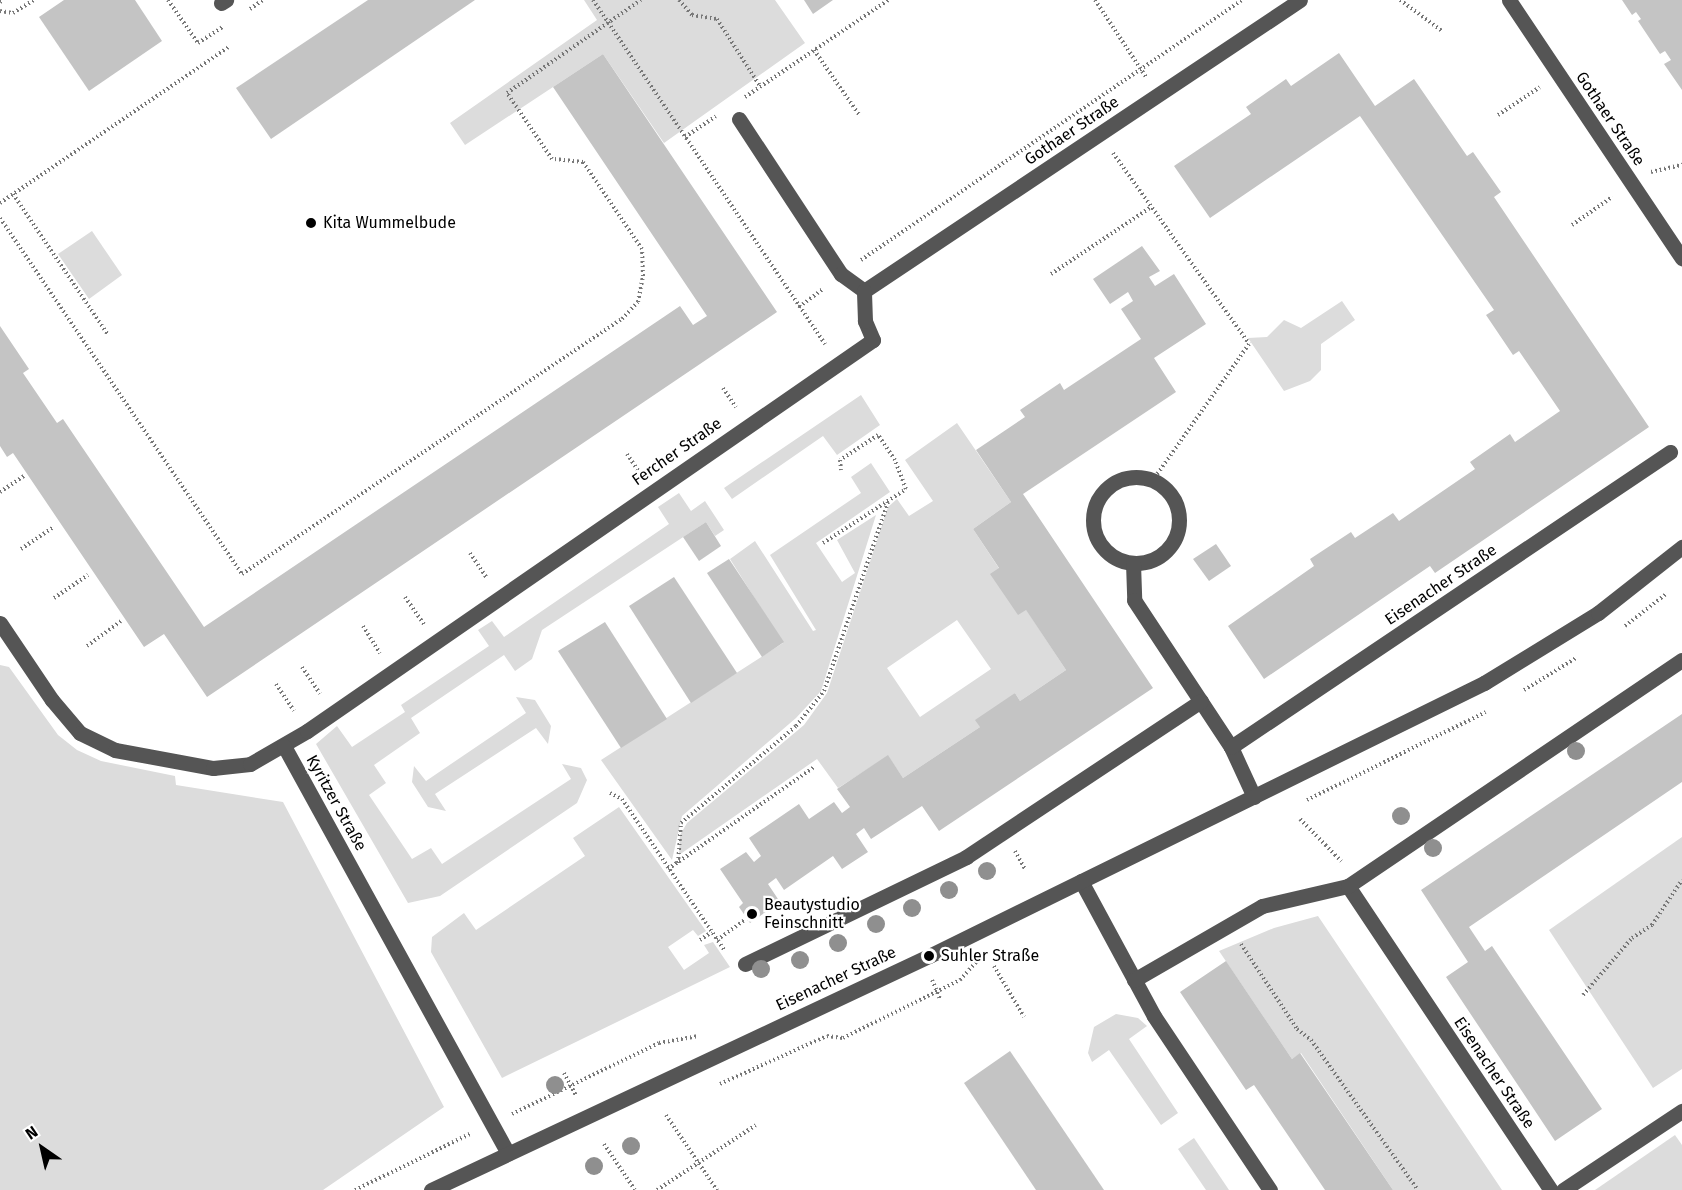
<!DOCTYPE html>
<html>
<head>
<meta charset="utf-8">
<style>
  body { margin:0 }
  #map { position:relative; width:1682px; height:1190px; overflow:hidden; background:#fff; font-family:"Fira Sans",sans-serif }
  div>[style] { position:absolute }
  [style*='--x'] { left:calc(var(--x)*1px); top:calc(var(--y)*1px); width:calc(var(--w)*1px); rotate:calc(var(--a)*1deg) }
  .green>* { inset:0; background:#dcdcdc }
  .building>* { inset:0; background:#c4c4c4 }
  .path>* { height:4px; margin-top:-2px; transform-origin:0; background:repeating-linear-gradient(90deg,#777 0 1.5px,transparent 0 4.5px) }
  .minor>* { height:15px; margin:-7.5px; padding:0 7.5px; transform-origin:7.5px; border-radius:7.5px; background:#555 }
  .minor>.ring { margin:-7.5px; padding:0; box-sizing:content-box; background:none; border:15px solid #555; border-radius:50% }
  .trees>* { width:18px; height:18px; margin:-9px; border-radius:50%; background:#8f8f8f }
  .dots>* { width:16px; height:16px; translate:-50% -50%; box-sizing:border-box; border:3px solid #fff; border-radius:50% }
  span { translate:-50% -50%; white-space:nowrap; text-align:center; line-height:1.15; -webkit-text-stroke:4.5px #fff; paint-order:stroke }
  .street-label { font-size:16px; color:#000 }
  .poi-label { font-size:16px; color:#000 }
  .left { translate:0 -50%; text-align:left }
  .north { position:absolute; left:12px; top:1118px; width:60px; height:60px; -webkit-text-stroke:4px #fff; paint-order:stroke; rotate:326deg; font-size:16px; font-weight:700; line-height:24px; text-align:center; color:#000 }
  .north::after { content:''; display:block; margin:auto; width:21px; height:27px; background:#000; clip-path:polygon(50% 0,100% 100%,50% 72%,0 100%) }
</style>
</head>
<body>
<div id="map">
  <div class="green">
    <i style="clip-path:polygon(584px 0,775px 0,805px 43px,664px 143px,603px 54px,465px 145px,450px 123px,597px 20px)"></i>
    <i style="clip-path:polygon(92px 231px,122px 275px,89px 299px,58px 254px)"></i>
    <i style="clip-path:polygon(1342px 301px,1355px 320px,1321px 344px,1321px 370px,1310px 381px,1284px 391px,1248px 338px,1267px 337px,1284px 320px,1301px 328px)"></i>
    <i style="clip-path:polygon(861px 395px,880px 425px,837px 455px,823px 436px,732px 499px,724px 488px)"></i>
    <i style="clip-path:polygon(evenodd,957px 423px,1011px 502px,973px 529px,1066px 670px,1020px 701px,1015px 693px,980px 727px,903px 778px,888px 756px,838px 788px,817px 759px,679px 855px,680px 835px,687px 823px,804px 725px,827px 693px,888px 507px,897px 499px,909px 516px,933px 501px,905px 460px,957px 423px,957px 620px,991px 669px,920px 717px,887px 668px,957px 620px)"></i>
    <i style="clip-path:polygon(871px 463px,890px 492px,816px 543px,842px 582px,855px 573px,837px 540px,876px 515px,821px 691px,796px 718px,682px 816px,672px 860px,601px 760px,783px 643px,730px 559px,755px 541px,813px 631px,816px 630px,770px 555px,861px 493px,851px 477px)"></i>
    <i style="clip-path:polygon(679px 493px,691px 511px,705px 501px,724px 530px,715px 536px,706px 522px,542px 630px,532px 659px,515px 671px,504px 655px,411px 718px,420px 733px,374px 765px,386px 783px,369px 795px,412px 859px,431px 848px,442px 864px,571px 779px,562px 764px,581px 768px,587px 780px,577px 803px,440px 896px,408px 903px,316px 744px,337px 726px,352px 747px,405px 712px,401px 705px,489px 646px,478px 630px,492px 621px,504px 637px,669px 524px,658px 507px)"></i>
    <i style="clip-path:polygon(0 665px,9px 667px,58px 735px,77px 750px,101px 761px,175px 776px,176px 785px,283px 802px,444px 1107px,323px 1190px,0 1190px)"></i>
    <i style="clip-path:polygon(516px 697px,535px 700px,551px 726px,548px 744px,536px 728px,435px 794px,446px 811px,428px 807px,412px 782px,414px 766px,426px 781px,526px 713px)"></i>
    <i style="clip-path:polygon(619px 807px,706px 931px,698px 936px,693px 930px,668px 947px,684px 970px,709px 953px,704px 945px,713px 942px,730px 967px,502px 1078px,431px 952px,432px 937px,464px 913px,476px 930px,585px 856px,573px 838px)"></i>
    <i style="clip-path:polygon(1682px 837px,1682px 1069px,1653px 1088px,1549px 930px)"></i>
    <i style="clip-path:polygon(1318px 916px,1502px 1190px,1393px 1190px,1301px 1053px,1292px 1059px,1219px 951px,1274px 928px)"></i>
    <i style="clip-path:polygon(1116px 1014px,1138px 1018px,1147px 1026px,1129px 1039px,1178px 1113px,1161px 1125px,1109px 1050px,1092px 1062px,1088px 1053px,1094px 1027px)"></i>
    <i style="clip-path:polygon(1675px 1135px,1682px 1145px,1682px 1190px,1595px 1190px)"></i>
    <i style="clip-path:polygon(1194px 1138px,1229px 1190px,1206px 1190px,1178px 1149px)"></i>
  </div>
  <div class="building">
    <i style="clip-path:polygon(64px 0,135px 0,162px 41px,89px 91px,39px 17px)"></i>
    <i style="clip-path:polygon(368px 0,475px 0,271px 139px,236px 88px)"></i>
    <i style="clip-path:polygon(804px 0,833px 0,813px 14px)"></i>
    <i style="clip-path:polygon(1622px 0,1682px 0,1682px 90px,1664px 64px,1671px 60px,1665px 51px,1660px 54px,1638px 21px,1641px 19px,1636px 12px,1632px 15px)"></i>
    <i style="clip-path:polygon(1339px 53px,1375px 106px,1414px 79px,1467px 156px,1473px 152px,1501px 192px,1494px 197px,1649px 427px,1435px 573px,1430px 566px,1264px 679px,1228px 626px,1314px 566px,1310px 559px,1351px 532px,1355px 538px,1393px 513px,1399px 521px,1475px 469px,1470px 462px,1510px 434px,1515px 442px,1560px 411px,1519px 351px,1513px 355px,1486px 315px,1494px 310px,1360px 116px,1210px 218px,1174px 166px,1251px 114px,1246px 107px,1286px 79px,1291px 86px)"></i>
    <i style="clip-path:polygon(603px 54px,777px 312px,207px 697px,164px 634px,144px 647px,13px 453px,7px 457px,0 446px,0 326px,29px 369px,23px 373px,57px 423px,63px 419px,204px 627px,680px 306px,693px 325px,707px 316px,553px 87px)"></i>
    <i style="clip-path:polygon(1142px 246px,1160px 271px,1149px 277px,1155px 286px,1174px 274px,1206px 324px,1154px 358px,1176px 392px,1023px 494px,1153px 688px,939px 831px,922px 806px,871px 839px,864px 828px,856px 834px,868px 852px,842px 869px,833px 856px,784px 890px,776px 878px,768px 884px,780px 902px,750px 923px,739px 907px,743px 903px,720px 869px,746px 852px,754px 862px,761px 856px,749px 838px,799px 804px,809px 819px,834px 802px,842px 813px,850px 807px,837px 789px,888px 755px,903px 778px,980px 727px,975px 720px,1015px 693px,1020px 701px,1066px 670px,1026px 610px,1018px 615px,990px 574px,999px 568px,973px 529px,1011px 502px,976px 450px,1025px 417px,1020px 410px,1060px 383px,1064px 390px,1141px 339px,1121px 309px,1133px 301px,1128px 292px,1110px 304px,1093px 279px)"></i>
    <i style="clip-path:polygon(706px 522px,721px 546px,699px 561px,683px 537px)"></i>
    <i style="clip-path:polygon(1216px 544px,1231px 566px,1209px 581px,1193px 559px)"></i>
    <i style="clip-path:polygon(729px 559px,784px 642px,762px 657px,707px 573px)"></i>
    <i style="clip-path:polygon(674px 577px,737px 673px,691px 703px,629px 606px)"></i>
    <i style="clip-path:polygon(605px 622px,667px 719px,621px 748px,558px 651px)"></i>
    <i style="clip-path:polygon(1682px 714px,1682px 782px,1469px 927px,1485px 951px,1492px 946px,1602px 1109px,1555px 1141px,1446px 977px,1468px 962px,1421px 890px)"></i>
    <i style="clip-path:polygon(1226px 961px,1292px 1059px,1300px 1053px,1393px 1190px,1325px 1190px,1254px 1085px,1246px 1090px,1180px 992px)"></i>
    <i style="clip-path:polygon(1010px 1051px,1104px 1190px,1036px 1190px,964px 1083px)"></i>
  </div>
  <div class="path">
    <i style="--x:168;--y:0;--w:52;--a:55.1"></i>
    <i style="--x:198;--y:43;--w:30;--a:-33"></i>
    <i style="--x:593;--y:0;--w:415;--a:56"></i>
    <i style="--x:679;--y:0;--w:20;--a:49"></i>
    <i style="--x:692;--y:15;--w:25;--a:9"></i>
    <i style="--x:717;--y:19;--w:80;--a:57.3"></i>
    <i style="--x:1095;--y:0;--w:92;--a:56.5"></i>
    <i style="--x:1400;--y:0;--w:52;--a:36.4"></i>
    <i style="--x:0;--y:2;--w:4;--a:-34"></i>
    <i style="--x:250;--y:9;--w:16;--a:-35"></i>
    <i style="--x:0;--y:11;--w:13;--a:9"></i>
    <i style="--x:13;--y:13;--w:25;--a:-32"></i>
    <i style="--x:814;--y:50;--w:80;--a:55.1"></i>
    <i style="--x:745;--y:97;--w:173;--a:-34.1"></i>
    <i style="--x:1498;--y:115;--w:50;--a:-33.7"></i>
    <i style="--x:685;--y:137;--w:37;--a:-34"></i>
    <i style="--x:1113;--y:153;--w:234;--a:54.5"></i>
    <i style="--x:1249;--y:344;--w:166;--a:125.2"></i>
    <i style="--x:1651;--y:172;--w:32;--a:-13"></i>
    <i style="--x:13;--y:194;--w:170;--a:56"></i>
    <i style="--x:0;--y:203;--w:277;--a:-34.3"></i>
    <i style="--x:0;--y:218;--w:430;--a:55.8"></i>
    <i style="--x:242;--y:574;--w:458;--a:-33.9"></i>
    <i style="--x:622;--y:319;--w:23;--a:-47"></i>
    <i style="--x:638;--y:302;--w:26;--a:-79"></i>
    <i style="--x:643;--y:276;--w:27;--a:-92"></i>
    <i style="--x:642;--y:249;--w:105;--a:-124.1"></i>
    <i style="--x:583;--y:162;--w:31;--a:-174"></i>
    <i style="--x:552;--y:159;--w:80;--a:-124.3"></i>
    <i style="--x:507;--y:93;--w:163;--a:-34.8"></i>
    <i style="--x:1572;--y:225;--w:49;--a:-35"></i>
    <i style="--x:861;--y:260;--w:461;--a:-34.3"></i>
    <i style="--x:1051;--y:274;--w:120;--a:-33.8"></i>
    <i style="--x:799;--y:307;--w:31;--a:-37"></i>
    <i style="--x:723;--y:388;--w:23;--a:56"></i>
    <i style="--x:627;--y:454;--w:23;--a:56"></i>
    <i style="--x:0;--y:492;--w:29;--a:-34"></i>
    <i style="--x:823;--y:543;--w:99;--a:-33"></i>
    <i style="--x:906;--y:489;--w:31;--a:-111"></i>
    <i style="--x:895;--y:460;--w:30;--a:-124"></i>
    <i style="--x:878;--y:435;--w:45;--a:146.7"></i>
    <i style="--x:840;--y:460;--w:10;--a:84"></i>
    <i style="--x:21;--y:549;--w:40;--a:-34"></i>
    <i style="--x:470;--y:553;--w:29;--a:56"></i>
    <i style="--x:405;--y:597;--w:33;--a:55"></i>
    <i style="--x:54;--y:598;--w:41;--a:-34.1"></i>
    <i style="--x:363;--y:626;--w:32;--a:58"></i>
    <i style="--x:1625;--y:626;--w:52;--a:-38"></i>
    <i style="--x:87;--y:646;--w:42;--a:-36.3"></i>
    <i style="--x:302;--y:667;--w:32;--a:56"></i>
    <i style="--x:276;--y:684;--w:32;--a:56"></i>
    <i style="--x:1524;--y:690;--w:61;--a:-31.6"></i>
    <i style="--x:610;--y:793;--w:13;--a:27"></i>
    <i style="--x:622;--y:799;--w:184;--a:55.9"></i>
    <i style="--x:1307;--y:800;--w:199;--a:-26.2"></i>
    <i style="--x:1300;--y:819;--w:59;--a:45.7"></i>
    <i style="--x:1015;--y:851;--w:21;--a:61"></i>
    <i style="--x:678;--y:863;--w:40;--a:-85.7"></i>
    <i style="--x:681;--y:823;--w:150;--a:-40.1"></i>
    <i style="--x:796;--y:726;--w:45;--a:-51.3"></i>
    <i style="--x:824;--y:691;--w:200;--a:-71.3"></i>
    <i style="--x:668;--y:869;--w:178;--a:-34.9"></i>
    <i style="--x:700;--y:940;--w:14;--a:-34"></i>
    <i style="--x:717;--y:940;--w:37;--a:-36"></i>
    <i style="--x:1241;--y:944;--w:102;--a:56.6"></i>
    <i style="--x:1297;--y:1029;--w:18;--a:38"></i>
    <i style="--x:1311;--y:1040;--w:184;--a:54.5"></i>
    <i style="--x:994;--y:966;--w:59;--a:59.5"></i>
    <i style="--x:932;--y:980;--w:21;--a:67"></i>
    <i style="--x:1583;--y:995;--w:75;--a:-49.3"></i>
    <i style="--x:1632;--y:938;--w:24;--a:-33"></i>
    <i style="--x:1652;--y:925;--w:54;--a:-56.3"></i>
    <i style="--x:564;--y:1073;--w:26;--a:62"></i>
    <i style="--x:720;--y:1084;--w:117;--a:-24.2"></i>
    <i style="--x:827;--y:1036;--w:16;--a:7"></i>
    <i style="--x:843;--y:1038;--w:131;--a:-26.4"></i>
    <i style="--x:960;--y:980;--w:25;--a:-48"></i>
    <i style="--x:512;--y:1114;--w:163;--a:-25.8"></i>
    <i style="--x:659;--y:1043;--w:40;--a:-10"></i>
    <i style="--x:666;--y:1115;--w:91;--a:55.8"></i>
    <i style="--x:604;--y:1144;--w:55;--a:56"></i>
    <i style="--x:355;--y:1190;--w:128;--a:-26"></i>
    <i style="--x:657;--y:1190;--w:118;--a:-33.3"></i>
  </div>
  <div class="minor">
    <i style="--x:1509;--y:0;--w:311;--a:56.2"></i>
    <i style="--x:221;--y:3;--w:6;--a:-31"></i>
    <i style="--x:739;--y:119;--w:186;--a:56.7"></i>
    <i style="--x:841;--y:274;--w:29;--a:36"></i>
    <i style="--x:864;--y:291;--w:524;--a:-33.72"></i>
    <i class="ring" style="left:1093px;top:477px;width:71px;height:71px"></i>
    <i style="--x:1133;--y:563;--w:37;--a:88"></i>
    <i style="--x:1134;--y:600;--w:176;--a:56.6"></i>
    <i style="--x:1231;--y:747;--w:55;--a:65.3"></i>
    <i style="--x:0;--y:623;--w:93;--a:56"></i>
    <i style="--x:52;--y:700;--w:43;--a:49.7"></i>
    <i style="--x:80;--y:733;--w:39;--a:26"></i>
    <i style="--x:115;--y:750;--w:100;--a:10.4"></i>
    <i style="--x:213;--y:768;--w:37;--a:-6"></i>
    <i style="--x:250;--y:764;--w:66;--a:-30.1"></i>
    <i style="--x:307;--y:731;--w:688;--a:-34.64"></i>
    <i style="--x:873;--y:340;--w:21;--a:-113"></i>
    <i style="--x:865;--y:321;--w:30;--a:-92"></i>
    <i style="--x:284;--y:746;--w:465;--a:61.2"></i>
    <i style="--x:1231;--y:747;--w:529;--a:-33.9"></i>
    <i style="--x:1081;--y:881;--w:153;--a:61.6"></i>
    <i style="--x:1154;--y:1016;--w:209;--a:56.3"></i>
    <i style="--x:1348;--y:886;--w:366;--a:56.3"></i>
    <i style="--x:745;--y:964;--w:246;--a:-25.8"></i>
    <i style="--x:966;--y:857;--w:282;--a:-33.6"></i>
    <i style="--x:1134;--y:980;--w:148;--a:-30"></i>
    <i style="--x:1262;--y:906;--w:88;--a:-13.1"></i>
    <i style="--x:1348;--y:886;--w:403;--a:-34.1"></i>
    <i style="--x:431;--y:1190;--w:550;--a:-25.17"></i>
    <i style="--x:929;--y:956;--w:619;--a:-26.19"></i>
    <i style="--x:1484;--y:683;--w:134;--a:-31.6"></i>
    <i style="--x:1598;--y:613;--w:107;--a:-38.2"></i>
    <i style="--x:1563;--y:1190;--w:143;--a:-33.6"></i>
  </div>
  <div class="trees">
    <i style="left:1576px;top:751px"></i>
    <i style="left:1401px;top:816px"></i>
    <i style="left:1433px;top:848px"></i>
    <i style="left:987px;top:871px"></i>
    <i style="left:949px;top:890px"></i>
    <i style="left:912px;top:908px"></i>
    <i style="left:876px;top:924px"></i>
    <i style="left:838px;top:943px"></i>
    <i style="left:800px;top:960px"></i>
    <i style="left:761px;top:969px"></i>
    <i style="left:555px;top:1085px"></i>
    <i style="left:631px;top:1146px"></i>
    <i style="left:594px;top:1166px"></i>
  </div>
  <div class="dots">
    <i style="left:311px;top:223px;background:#000"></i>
    <i style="left:752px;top:914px;background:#000"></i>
    <i style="left:929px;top:956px;background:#000"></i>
  </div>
  <div class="street-label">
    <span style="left:1610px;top:119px;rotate:56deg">Gothaer Straße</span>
    <span style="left:1072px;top:131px;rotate:-34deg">Gothaer Straße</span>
    <span style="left:677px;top:452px;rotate:-35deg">Fercher Straße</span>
    <span style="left:1441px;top:585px;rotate:-34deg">Eisenacher Straße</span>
    <span style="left:336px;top:803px;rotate:61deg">Kyritzer Straße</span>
    <span style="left:836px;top:979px;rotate:-25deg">Eisenacher Straße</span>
    <span style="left:1494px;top:1073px;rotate:56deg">Eisenacher Straße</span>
  </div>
  <div class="poi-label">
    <span class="left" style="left:323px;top:223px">Kita Wummelbude</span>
    <span class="left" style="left:764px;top:914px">Beautystudio<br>Feinschnitt</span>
    <span class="left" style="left:941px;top:956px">Suhler Straße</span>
  </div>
  <div class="north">N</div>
</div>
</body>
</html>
